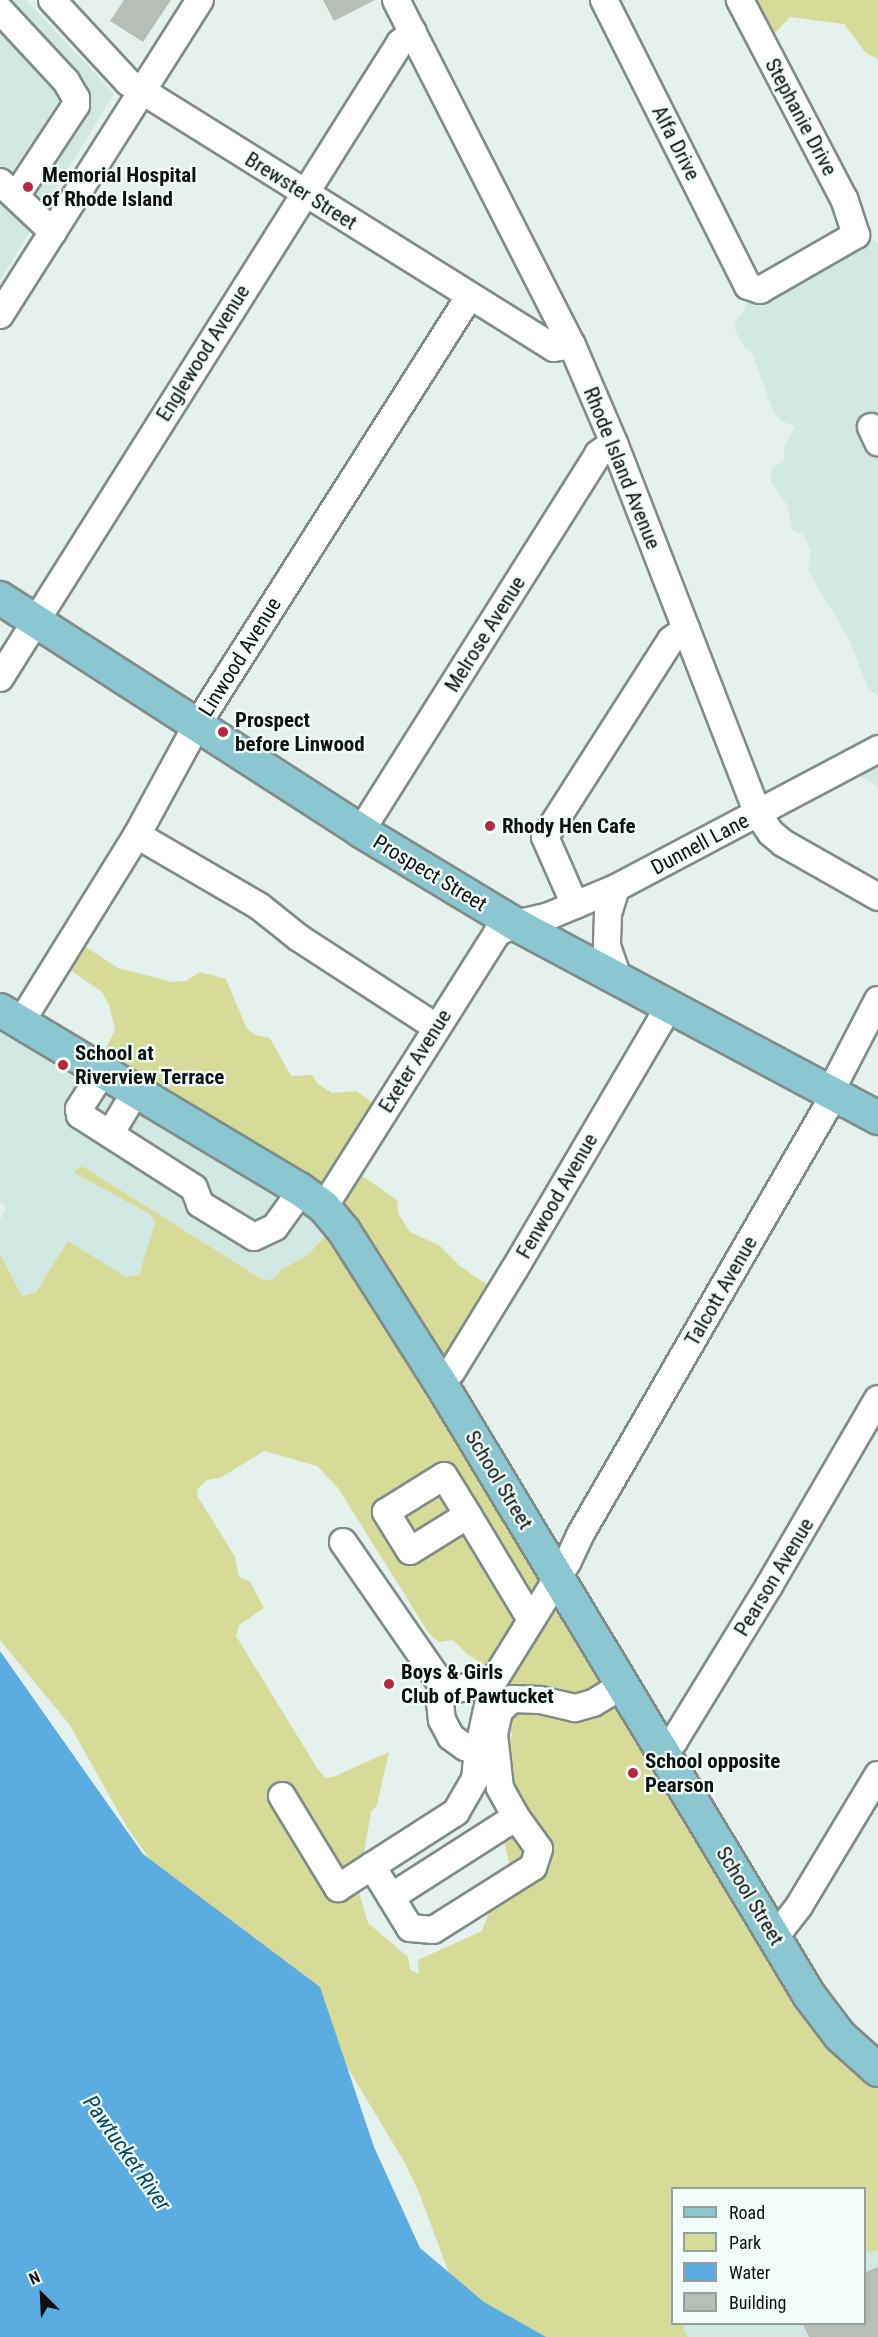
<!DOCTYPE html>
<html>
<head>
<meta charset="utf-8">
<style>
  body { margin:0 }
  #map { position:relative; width:878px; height:2337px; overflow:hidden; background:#e4f1ed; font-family:"Roboto Condensed",sans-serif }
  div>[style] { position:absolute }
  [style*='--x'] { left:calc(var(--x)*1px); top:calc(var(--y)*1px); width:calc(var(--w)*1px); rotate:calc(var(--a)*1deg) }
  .built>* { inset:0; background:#d2e8e2 }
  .green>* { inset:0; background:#d6dc98 }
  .water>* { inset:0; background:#5bace1 }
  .building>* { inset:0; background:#b6beb6 }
  .roads { filter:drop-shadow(2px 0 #808c88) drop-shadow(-2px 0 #808c88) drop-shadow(0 2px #808c88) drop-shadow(0 -2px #808c88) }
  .minor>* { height:26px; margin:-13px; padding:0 13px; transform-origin:13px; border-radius:13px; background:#fff }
  .major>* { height:32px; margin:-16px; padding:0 16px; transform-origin:16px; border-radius:16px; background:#8bc7d0 }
  .dots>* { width:16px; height:16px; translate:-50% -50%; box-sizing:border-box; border:3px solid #f1fefa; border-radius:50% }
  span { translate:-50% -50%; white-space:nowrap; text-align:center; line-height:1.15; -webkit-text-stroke:4.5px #f1fefa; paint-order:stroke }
  .street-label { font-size:21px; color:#0c100f }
  .poi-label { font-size:21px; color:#0c100f; font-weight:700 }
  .left { translate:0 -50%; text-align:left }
  .water-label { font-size:22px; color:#004467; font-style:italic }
  .legend { position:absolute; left:671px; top:2187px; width:195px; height:138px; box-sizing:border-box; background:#f1fefa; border:2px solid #959f9c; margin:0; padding:8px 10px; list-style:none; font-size:18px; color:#0c100f }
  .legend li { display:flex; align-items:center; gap:12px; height:30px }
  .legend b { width:30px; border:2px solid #959f9c }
  .north { position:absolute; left:12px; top:2265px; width:60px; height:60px; -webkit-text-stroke:4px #f1fefa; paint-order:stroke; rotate:336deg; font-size:16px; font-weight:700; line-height:24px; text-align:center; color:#0c100f }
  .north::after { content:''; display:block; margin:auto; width:21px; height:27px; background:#0c100f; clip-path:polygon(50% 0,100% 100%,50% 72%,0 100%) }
</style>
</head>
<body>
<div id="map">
  <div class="built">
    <i style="clip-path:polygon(0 0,26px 0,114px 94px,0 280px)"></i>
    <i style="clip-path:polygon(867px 237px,878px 243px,878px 696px,868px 688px,850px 641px,808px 570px,811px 557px,810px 549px,803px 534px,792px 530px,788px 506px,771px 481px,772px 468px,784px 460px,784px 447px,795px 426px,781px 421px,773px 411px,752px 352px,745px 348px,735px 330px,735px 322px,743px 312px,752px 287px)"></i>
    <i style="clip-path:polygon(878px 757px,878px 786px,853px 772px)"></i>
    <i style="clip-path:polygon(0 1015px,335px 1225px,309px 1254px,281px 1270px,274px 1279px,263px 1280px,82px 1166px,75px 1173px,150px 1214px,156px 1223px,139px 1275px,126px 1277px,68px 1242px,36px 1292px,22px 1296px,0 1254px,0 1220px,6px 1208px,0 1202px)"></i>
    <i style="clip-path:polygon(865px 2249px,870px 2253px,878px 2250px,878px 2337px,688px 2337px,683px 2329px,686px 2324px,864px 2324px)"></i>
  </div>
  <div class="green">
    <i style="clip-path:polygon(741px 0,878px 0,878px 59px,866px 53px,844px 24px,790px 17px,769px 39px)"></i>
    <i style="clip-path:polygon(evenodd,83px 945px,118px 968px,172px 982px,186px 981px,200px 972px,226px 979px,247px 1029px,255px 1035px,270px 1038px,291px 1076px,312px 1075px,318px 1084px,332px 1093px,356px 1091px,388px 1114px,358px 1173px,397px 1200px,399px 1215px,410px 1232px,439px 1245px,461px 1267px,506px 1297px,454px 1385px,666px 1757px,878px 2071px,878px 2250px,870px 2253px,865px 2249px,864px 2188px,672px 2188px,672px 2324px,686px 2324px,683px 2329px,688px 2337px,532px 2337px,481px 2308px,449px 2273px,420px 2195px,405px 2163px,320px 2022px,158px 1871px,127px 1827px,69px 1724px,0 1640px,0 1254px,22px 1296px,36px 1292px,68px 1241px,126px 1277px,139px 1275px,155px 1223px,150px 1214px,74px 1173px,82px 1166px,263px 1280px,274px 1279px,281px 1270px,309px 1254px,335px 1225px,95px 1070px,115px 1030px,109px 1005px,102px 992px,67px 968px,83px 945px,264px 1451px,317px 1466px,338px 1488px,428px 1632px,439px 1642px,453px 1640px,467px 1654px,495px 1672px,478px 1708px,513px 1734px,510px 1738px,512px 1778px,502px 1834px,509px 1862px,518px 1883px,495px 1896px,482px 1931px,418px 1960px,419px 1974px,410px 1970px,408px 1957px,368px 1923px,358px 1889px,371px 1812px,377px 1805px,389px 1752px,333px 1777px,326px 1778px,317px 1768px,236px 1636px,239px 1625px,264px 1608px,250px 1582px,239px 1577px,235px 1557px,198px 1497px,197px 1490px,207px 1480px,220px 1478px,264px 1451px)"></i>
  </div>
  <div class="water">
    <i style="clip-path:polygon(0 1651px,143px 1854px,320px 1987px,374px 2147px,420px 2248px,484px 2302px,546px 2337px,0 2337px)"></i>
  </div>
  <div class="building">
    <i style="clip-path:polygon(124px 0,171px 0,143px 42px,110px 21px)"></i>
    <i style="clip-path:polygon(323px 0,375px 0,334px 21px)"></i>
    <i style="clip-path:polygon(878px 2267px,878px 2337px,809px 2337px,803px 2324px,864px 2324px,864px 2273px)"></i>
  </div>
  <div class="roads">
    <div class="minor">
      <i style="--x:52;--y:0;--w:112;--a:47.2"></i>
      <i style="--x:128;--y:82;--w:502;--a:31.98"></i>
      <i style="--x:554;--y:348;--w:18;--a:-9"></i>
      <i style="--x:396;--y:0;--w:387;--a:63"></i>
      <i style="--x:572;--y:345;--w:107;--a:66.8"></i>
      <i style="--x:614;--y:443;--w:398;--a:68.8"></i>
      <i style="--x:758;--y:814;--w:23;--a:56"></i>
      <i style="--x:771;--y:833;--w:16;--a:40"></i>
      <i style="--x:783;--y:843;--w:109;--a:29.6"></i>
      <i style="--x:604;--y:0;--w:320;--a:63.3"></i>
      <i style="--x:748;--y:286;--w:13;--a:18"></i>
      <i style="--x:760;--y:290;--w:111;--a:-29.8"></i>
      <i style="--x:856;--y:235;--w:38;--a:-108"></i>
      <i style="--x:844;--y:199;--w:225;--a:-117.6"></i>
      <i style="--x:0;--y:10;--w:97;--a:47.1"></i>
      <i style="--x:66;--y:81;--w:20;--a:60"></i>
      <i style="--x:76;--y:98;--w:7;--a:90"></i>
      <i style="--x:76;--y:105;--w:109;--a:123.4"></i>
      <i style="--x:0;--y:182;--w:73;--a:43.3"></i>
      <i style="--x:0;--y:315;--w:373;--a:-57.6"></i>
      <i style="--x:871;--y:427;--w:17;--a:65"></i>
      <i style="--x:0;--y:678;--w:750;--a:-57.79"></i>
      <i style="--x:400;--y:43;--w:17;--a:-40"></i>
      <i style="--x:361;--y:831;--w:445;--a:-57.8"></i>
      <i style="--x:598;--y:454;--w:19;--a:-35"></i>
      <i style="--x:137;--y:835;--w:141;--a:30.2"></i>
      <i style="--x:259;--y:906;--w:51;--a:38.7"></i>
      <i style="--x:299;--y:938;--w:163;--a:33"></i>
      <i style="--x:616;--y:888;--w:27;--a:107"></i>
      <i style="--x:608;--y:914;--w:32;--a:92"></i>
      <i style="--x:607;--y:946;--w:37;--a:71"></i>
      <i style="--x:575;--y:905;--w:74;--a:-113.8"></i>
      <i style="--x:545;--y:837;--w:234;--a:-57.4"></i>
      <i style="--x:671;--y:640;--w:19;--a:-36"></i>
      <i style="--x:21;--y:1022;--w:220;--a:-58.2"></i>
      <i style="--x:137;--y:835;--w:125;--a:-61.4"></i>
      <i style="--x:197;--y:725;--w:507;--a:-57.56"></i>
      <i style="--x:103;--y:1071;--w:45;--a:122.3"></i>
      <i style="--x:79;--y:1109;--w:6;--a:81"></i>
      <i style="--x:80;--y:1115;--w:135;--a:32.6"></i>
      <i style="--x:194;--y:1188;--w:17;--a:69"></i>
      <i style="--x:200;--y:1204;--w:63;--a:31.4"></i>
      <i style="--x:254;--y:1237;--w:23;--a:-25"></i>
      <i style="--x:275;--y:1227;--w:44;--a:-54.2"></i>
      <i style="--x:110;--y:1134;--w:50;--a:-58.8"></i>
      <i style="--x:324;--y:1207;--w:324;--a:-57.7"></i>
      <i style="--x:497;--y:933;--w:20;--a:-27"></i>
      <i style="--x:515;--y:924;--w:35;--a:-13"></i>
      <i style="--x:549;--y:916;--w:73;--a:-22.7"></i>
      <i style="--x:616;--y:888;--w:297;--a:-27.9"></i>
      <i style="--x:440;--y:1382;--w:16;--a:-43"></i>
      <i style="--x:452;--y:1371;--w:119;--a:-58.5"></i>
      <i style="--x:514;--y:1270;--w:288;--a:-59.5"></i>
      <i style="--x:660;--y:1022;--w:18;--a:-68"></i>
      <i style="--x:468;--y:1515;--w:68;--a:148.2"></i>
      <i style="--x:410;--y:1551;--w:46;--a:-121.6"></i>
      <i style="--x:386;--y:1512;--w:68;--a:-31.8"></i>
      <i style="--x:444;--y:1476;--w:46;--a:58.4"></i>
      <i style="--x:468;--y:1515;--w:122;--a:59"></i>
      <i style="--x:343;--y:1542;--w:181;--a:55.3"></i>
      <i style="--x:623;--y:1685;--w:35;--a:149"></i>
      <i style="--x:593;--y:1703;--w:19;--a:164"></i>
      <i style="--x:575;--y:1708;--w:36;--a:-167"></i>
      <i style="--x:540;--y:1700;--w:28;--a:-178"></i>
      <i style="--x:512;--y:1699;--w:18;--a:137"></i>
      <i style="--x:499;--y:1711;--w:24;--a:102"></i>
      <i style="--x:494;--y:1734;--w:54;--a:83.7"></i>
      <i style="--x:500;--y:1788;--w:33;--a:61"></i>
      <i style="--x:516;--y:1817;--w:39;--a:54"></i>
      <i style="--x:539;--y:1849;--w:19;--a:108"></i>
      <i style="--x:533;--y:1867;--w:118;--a:147.8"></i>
      <i style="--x:433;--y:1930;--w:23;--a:-175"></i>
      <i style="--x:410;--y:1928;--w:73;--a:-121.5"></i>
      <i style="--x:372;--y:1866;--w:100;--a:-32.7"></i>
      <i style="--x:456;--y:1812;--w:38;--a:-60"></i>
      <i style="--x:475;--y:1779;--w:28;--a:-84"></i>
      <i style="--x:478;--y:1751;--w:71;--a:-77.7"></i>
      <i style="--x:493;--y:1682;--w:142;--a:-58.2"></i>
      <i style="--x:568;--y:1561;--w:29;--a:-65"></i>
      <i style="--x:580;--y:1535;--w:492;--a:-60"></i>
      <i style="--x:826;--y:1109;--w:32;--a:-70"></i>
      <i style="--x:837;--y:1079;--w:89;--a:-62.6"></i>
      <i style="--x:446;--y:1691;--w:13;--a:119"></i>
      <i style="--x:440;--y:1702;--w:18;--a:84"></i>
      <i style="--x:442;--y:1720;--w:19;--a:62"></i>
      <i style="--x:451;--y:1737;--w:17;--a:36"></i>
      <i style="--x:465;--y:1747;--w:14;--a:17"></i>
      <i style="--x:446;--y:1691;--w:48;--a:-10.8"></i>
      <i style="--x:663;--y:1752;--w:16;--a:-45"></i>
      <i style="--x:674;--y:1741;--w:182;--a:-58.5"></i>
      <i style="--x:769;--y:1586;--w:216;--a:-59.8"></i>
      <i style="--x:282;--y:1796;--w:108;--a:58.7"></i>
      <i style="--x:338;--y:1888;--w:40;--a:-32.9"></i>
      <i style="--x:391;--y:1897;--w:148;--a:-32.6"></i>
      <i style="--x:775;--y:1937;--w:39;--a:-52"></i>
      <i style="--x:799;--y:1906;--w:153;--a:-58.9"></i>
    </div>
    <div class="major">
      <i style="--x:0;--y:598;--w:430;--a:32.8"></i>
      <i style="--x:361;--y:831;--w:180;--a:31.1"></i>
      <i style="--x:515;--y:924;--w:412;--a:28.1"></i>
      <i style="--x:0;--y:1010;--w:347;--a:30.9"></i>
      <i style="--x:298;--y:1188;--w:32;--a:36"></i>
      <i style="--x:324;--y:1207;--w:31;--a:50"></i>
      <i style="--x:344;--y:1231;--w:179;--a:57.6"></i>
      <i style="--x:440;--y:1382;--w:715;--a:58.95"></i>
      <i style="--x:809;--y:1995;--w:51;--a:52.9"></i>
      <i style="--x:840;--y:2036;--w:51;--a:41.8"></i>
    </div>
  </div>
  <div class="dots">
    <i style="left:28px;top:187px;background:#b92741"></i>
    <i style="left:223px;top:732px;background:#b92741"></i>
    <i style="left:490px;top:826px;background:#b92741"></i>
    <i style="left:63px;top:1065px;background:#b92741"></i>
    <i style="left:389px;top:1684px;background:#b92741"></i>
    <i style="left:633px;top:1773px;background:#b92741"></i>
  </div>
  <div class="street-label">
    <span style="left:801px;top:117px;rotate:62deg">Stephanie Drive</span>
    <span style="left:676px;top:143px;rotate:63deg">Alfa Drive</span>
    <span style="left:301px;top:191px;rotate:32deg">Brewster Street</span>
    <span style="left:203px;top:353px;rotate:-58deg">Englewood Avenue</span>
    <span style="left:622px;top:468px;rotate:68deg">Rhode Island Avenue</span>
    <span style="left:485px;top:634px;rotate:-58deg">Melrose Avenue</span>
    <span style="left:240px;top:657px;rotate:-58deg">Linwood Avenue</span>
    <span style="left:700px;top:844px;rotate:-28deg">Dunnell Lane</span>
    <span style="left:430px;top:873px;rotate:31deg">Prospect Street</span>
    <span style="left:415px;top:1061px;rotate:-58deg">Exeter Avenue</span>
    <span style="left:557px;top:1196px;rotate:-60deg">Fenwood Avenue</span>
    <span style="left:721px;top:1291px;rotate:-60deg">Talcott Avenue</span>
    <span style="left:499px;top:1480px;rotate:59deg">School Street</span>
    <span style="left:774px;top:1577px;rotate:-59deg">Pearson Avenue</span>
    <span style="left:750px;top:1896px;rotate:59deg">School Street</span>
  </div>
  <div class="poi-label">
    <span class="left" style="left:42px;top:187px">Memorial Hospital<br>of Rhode Island</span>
    <span class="left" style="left:235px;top:732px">Prospect<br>before Linwood</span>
    <span class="left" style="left:502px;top:826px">Rhody Hen Cafe</span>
    <span class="left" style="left:75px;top:1065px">School at<br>Riverview Terrace</span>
    <span class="left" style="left:401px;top:1684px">Boys &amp; Girls<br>Club of Pawtucket</span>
    <span class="left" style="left:645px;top:1773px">School opposite<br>Pearson</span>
  </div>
  <div class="water-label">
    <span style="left:127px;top:2153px;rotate:55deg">Pawtucket River</span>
  </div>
  <ul class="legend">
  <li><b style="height:8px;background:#8bc7d0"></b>Road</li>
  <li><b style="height:16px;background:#d6dc98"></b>Park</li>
  <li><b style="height:16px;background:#5bace1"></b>Water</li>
  <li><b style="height:16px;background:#b6beb6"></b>Building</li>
  </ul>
  <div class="north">N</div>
</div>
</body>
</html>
